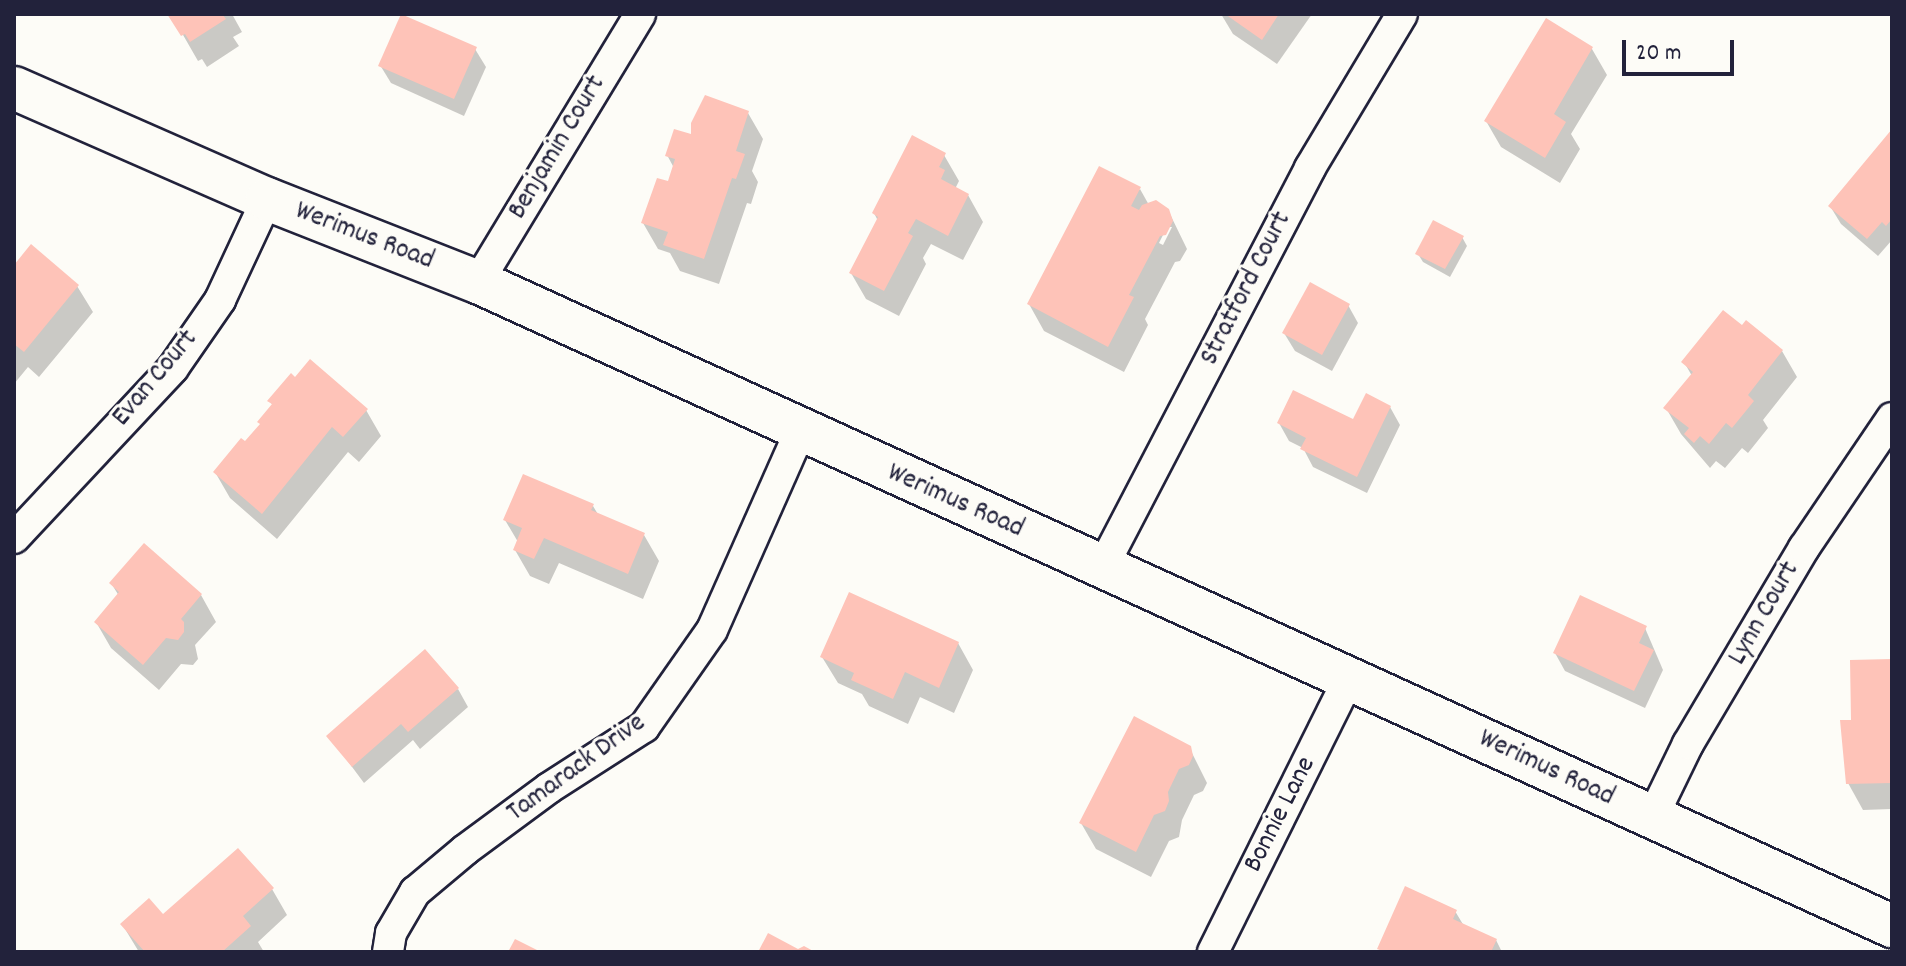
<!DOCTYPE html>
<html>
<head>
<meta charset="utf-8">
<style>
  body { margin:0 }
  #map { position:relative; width:1906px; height:966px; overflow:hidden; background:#fdfcf7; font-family:Dekko,sans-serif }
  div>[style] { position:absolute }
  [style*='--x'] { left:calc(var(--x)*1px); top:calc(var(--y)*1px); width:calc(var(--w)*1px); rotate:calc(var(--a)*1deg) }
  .shadow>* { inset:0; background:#0003 }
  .building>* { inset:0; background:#fec3b8 }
  .roads { filter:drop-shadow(2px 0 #22223b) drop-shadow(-2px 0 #22223b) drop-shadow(0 2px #22223b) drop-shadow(0 -2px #22223b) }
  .street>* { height:30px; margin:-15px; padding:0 15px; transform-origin:15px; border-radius:15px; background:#fdfcf7 }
  .secondary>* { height:42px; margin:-21px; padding:0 21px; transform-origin:21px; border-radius:21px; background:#fdfcf7 }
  span { translate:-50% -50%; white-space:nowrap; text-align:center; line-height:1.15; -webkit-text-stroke:6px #fdfcf7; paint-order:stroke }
  .street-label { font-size:28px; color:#22223b }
  .frame { position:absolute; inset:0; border:16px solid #22223b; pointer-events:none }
  .scale { position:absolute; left:1622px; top:40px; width:112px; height:36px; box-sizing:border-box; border:4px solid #22223b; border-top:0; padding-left:10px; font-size:24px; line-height:28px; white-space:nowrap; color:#22223b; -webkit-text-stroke:6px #fdfcf7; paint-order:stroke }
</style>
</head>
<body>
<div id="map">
  <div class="shadow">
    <i style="clip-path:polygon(171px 14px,232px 14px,242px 32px,233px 37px,239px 46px,207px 67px,202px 59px,198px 61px)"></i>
    <i style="clip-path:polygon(1221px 14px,1312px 14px,1277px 64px,1233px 34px)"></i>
    <i style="clip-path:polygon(1546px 21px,1592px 49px,1607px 75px,1571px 134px,1580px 149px,1560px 183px,1501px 147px,1486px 121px)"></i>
    <i style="clip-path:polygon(475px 49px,486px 67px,464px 116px,391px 83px,380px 65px)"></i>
    <i style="clip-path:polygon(748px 113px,763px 139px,752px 171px,758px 182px,751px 204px,747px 203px,719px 284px,680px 271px,670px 253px,658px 249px,643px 223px,669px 184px,674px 168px,667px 155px,693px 137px)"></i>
    <i style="clip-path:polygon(1892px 133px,1892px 240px,1878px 256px,1841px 224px,1830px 206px)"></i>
    <i style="clip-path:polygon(944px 155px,959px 181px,955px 189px,968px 195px,983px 222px,963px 260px,931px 244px,923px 258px,926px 264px,899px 316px,866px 299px,851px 273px,878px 221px,874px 213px)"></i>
    <i style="clip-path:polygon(evenodd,1140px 189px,1149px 205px,1168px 210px,1187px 249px,1180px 261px,1175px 262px,1145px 319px,1148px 325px,1124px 372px,1044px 331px,1029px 304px,1140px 189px,1167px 227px,1172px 227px,1163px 245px,1159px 243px,1167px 227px)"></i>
    <i style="clip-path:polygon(1462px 237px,1467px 246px,1450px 277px,1423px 262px,1418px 254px)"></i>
    <i style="clip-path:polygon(14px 268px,77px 286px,93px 312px,39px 377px,28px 367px,14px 384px)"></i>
    <i style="clip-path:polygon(1348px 305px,1358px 323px,1332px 371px,1295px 351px,1284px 333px)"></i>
    <i style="clip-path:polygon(1742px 328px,1782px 351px,1797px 377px,1763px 420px,1768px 428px,1748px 453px,1742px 448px,1725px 468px,1716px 461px,1710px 468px,1681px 434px,1666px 408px,1692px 376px,1684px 362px)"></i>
    <i style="clip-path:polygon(270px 401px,366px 410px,381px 436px,359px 462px,348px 452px,277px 539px,230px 498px,215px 472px,261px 426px,273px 406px)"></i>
    <i style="clip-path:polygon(1390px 407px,1400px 425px,1367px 493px,1313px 467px,1303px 448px,1289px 441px,1279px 423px,1354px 422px)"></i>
    <i style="clip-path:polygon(593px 506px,599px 516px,644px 535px,659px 561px,643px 599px,559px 563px,549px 584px,530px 576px,515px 550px,518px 542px,505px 520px)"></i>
    <i style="clip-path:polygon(111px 583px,201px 595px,216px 622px,195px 645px,198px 659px,193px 665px,181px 664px,159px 690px,111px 648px,96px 622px,119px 596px)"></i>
    <i style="clip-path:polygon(1645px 628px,1663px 670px,1645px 708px,1565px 671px,1555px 653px)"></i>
    <i style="clip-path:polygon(958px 643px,973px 670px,954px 713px,920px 697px,908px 724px,869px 706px,862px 694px,838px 683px,822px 657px)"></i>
    <i style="clip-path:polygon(1892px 661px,1892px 809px,1863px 810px,1848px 783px,1853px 722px)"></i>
    <i style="clip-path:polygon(458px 689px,468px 707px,420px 749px,413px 740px,364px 783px,329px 736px)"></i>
    <i style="clip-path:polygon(1189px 747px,1207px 783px,1203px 791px,1194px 795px,1182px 820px,1179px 837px,1169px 841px,1151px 877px,1096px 849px,1081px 823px)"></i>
    <i style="clip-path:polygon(272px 889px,287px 915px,258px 942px,264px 952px,139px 952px,122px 924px)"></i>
    <i style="clip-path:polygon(1455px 911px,1464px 926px,1496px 940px,1502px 952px,1381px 952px,1379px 948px)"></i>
  </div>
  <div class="building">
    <i style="clip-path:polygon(167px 14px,222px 14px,226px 19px,190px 42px,185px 34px,181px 36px)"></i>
    <i style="clip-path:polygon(401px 14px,477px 47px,454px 99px,378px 66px)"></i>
    <i style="clip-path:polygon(1225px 14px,1279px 14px,1262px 40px)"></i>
    <i style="clip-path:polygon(1546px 18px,1593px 47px,1554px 114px,1566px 122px,1545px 158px,1484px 121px)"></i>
    <i style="clip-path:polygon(705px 95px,749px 111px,736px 151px,745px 154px,736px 179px,732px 178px,704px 259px,663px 245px,668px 232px,641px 223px,657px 178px,668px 181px,675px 159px,665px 156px,674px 129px,691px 134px,691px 123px)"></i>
    <i style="clip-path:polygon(1892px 129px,1892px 219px,1886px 226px,1882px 222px,1867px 239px,1828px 206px)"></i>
    <i style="clip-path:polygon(912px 135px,946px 153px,939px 167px,945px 170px,941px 179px,969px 194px,948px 236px,916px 219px,908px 233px,913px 236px,884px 291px,849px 273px,878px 217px,872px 213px)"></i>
    <i style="clip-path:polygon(1099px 166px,1141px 187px,1131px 206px,1139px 210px,1142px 205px,1156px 200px,1169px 209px,1173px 221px,1166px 235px,1160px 236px,1129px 295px,1134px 297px,1108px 347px,1027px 304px)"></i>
    <i style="clip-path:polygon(1433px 220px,1464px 236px,1445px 269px,1415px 254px)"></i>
    <i style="clip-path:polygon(31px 244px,79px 285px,24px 352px,14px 344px,14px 265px)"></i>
    <i style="clip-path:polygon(1310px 282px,1350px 304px,1322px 355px,1282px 333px)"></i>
    <i style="clip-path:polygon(1723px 310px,1742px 325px,1746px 320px,1783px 350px,1748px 395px,1754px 401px,1732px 428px,1726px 423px,1709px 444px,1700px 436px,1694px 443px,1684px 434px,1689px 428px,1663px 408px,1693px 372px,1681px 362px)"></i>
    <i style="clip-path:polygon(310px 359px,368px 409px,343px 437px,332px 427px,262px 514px,213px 472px,241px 438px,245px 441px,260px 424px,257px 422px,272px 404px,267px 401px,291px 373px,295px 377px)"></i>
    <i style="clip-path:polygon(1293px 390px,1353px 419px,1366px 393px,1391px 406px,1357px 477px,1300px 449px,1306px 438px,1277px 423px)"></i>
    <i style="clip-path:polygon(523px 474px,594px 504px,591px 510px,645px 533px,628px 574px,544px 538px,534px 559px,513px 550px,522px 528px,503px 520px)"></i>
    <i style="clip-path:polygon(144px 543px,202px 594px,181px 619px,184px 622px,184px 632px,178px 640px,166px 638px,143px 665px,94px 622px,119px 592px,109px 583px)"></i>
    <i style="clip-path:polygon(849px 592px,959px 642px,939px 688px,905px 672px,893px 699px,851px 680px,854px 673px,820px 657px)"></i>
    <i style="clip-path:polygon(1580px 595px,1647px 626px,1639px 643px,1654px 650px,1634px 691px,1553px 653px)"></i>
    <i style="clip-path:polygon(425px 649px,459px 688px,408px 732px,401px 724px,352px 767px,326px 736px)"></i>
    <i style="clip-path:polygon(1892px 659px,1892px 783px,1846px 784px,1840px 720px,1851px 720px,1850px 660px)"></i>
    <i style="clip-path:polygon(1134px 716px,1191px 746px,1193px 756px,1189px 765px,1179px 769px,1168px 792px,1169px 801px,1165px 811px,1154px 815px,1136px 852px,1079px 823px)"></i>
    <i style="clip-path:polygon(238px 848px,274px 888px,243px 916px,251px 926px,222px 952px,145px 952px,120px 924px,149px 898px,163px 914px)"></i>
    <i style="clip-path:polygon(1405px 886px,1457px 910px,1453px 919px,1497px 939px,1491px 952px,1385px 952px,1377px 949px)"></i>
    <i style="clip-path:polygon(768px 933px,798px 949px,804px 946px,815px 952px,758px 952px)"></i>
    <i style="clip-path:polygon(515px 939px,541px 952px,508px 952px)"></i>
  </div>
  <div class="roads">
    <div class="street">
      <i style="--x:478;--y:282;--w:313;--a:-58.8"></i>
      <i style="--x:14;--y:538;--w:233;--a:-46.9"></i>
      <i style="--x:173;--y:368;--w:83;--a:-55.3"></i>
      <i style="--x:220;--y:300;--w:111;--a:-65"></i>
      <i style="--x:1102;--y:568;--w:451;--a:-62.5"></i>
      <i style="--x:1310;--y:168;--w:179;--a:-59.1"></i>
      <i style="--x:1652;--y:818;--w:82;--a:-64.1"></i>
      <i style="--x:1688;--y:744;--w:228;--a:-59.4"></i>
      <i style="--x:1804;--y:548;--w:157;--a:-55.9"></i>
      <i style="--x:388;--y:952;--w:19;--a:-81"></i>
      <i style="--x:391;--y:933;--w:48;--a:-59.7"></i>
      <i style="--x:415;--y:892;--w:65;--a:-40"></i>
      <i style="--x:465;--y:850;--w:104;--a:-36.4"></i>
      <i style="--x:549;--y:788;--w:113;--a:-32.7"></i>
      <i style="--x:644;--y:727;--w:118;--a:-55"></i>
      <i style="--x:712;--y:630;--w:218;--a:-66.1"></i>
      <i style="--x:1213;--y:952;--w:306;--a:-63.6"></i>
    </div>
    <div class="secondary">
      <i style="--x:14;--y:88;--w:276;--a:23.7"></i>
      <i style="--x:267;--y:199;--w:227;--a:21.5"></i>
      <i style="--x:478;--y:282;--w:1554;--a:24.49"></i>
    </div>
  </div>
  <div class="street-label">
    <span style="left:558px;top:148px;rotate:-59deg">Benjamin Court</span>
    <span style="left:364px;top:237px;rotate:21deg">Werimus Road</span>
    <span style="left:1247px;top:289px;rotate:-63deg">Stratford Court</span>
    <span style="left:156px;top:379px;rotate:-50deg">Evan Court</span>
    <span style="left:955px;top:502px;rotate:24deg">Werimus Road</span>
    <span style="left:1765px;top:614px;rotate:-60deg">Lynn Court</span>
    <span style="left:577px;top:769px;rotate:-36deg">Tamarack Drive</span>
    <span style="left:1546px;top:769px;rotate:25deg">Werimus Road</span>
    <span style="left:1281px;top:815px;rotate:-63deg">Bonnie Lane</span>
  </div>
  <div class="frame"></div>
  <div class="scale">20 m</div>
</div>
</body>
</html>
